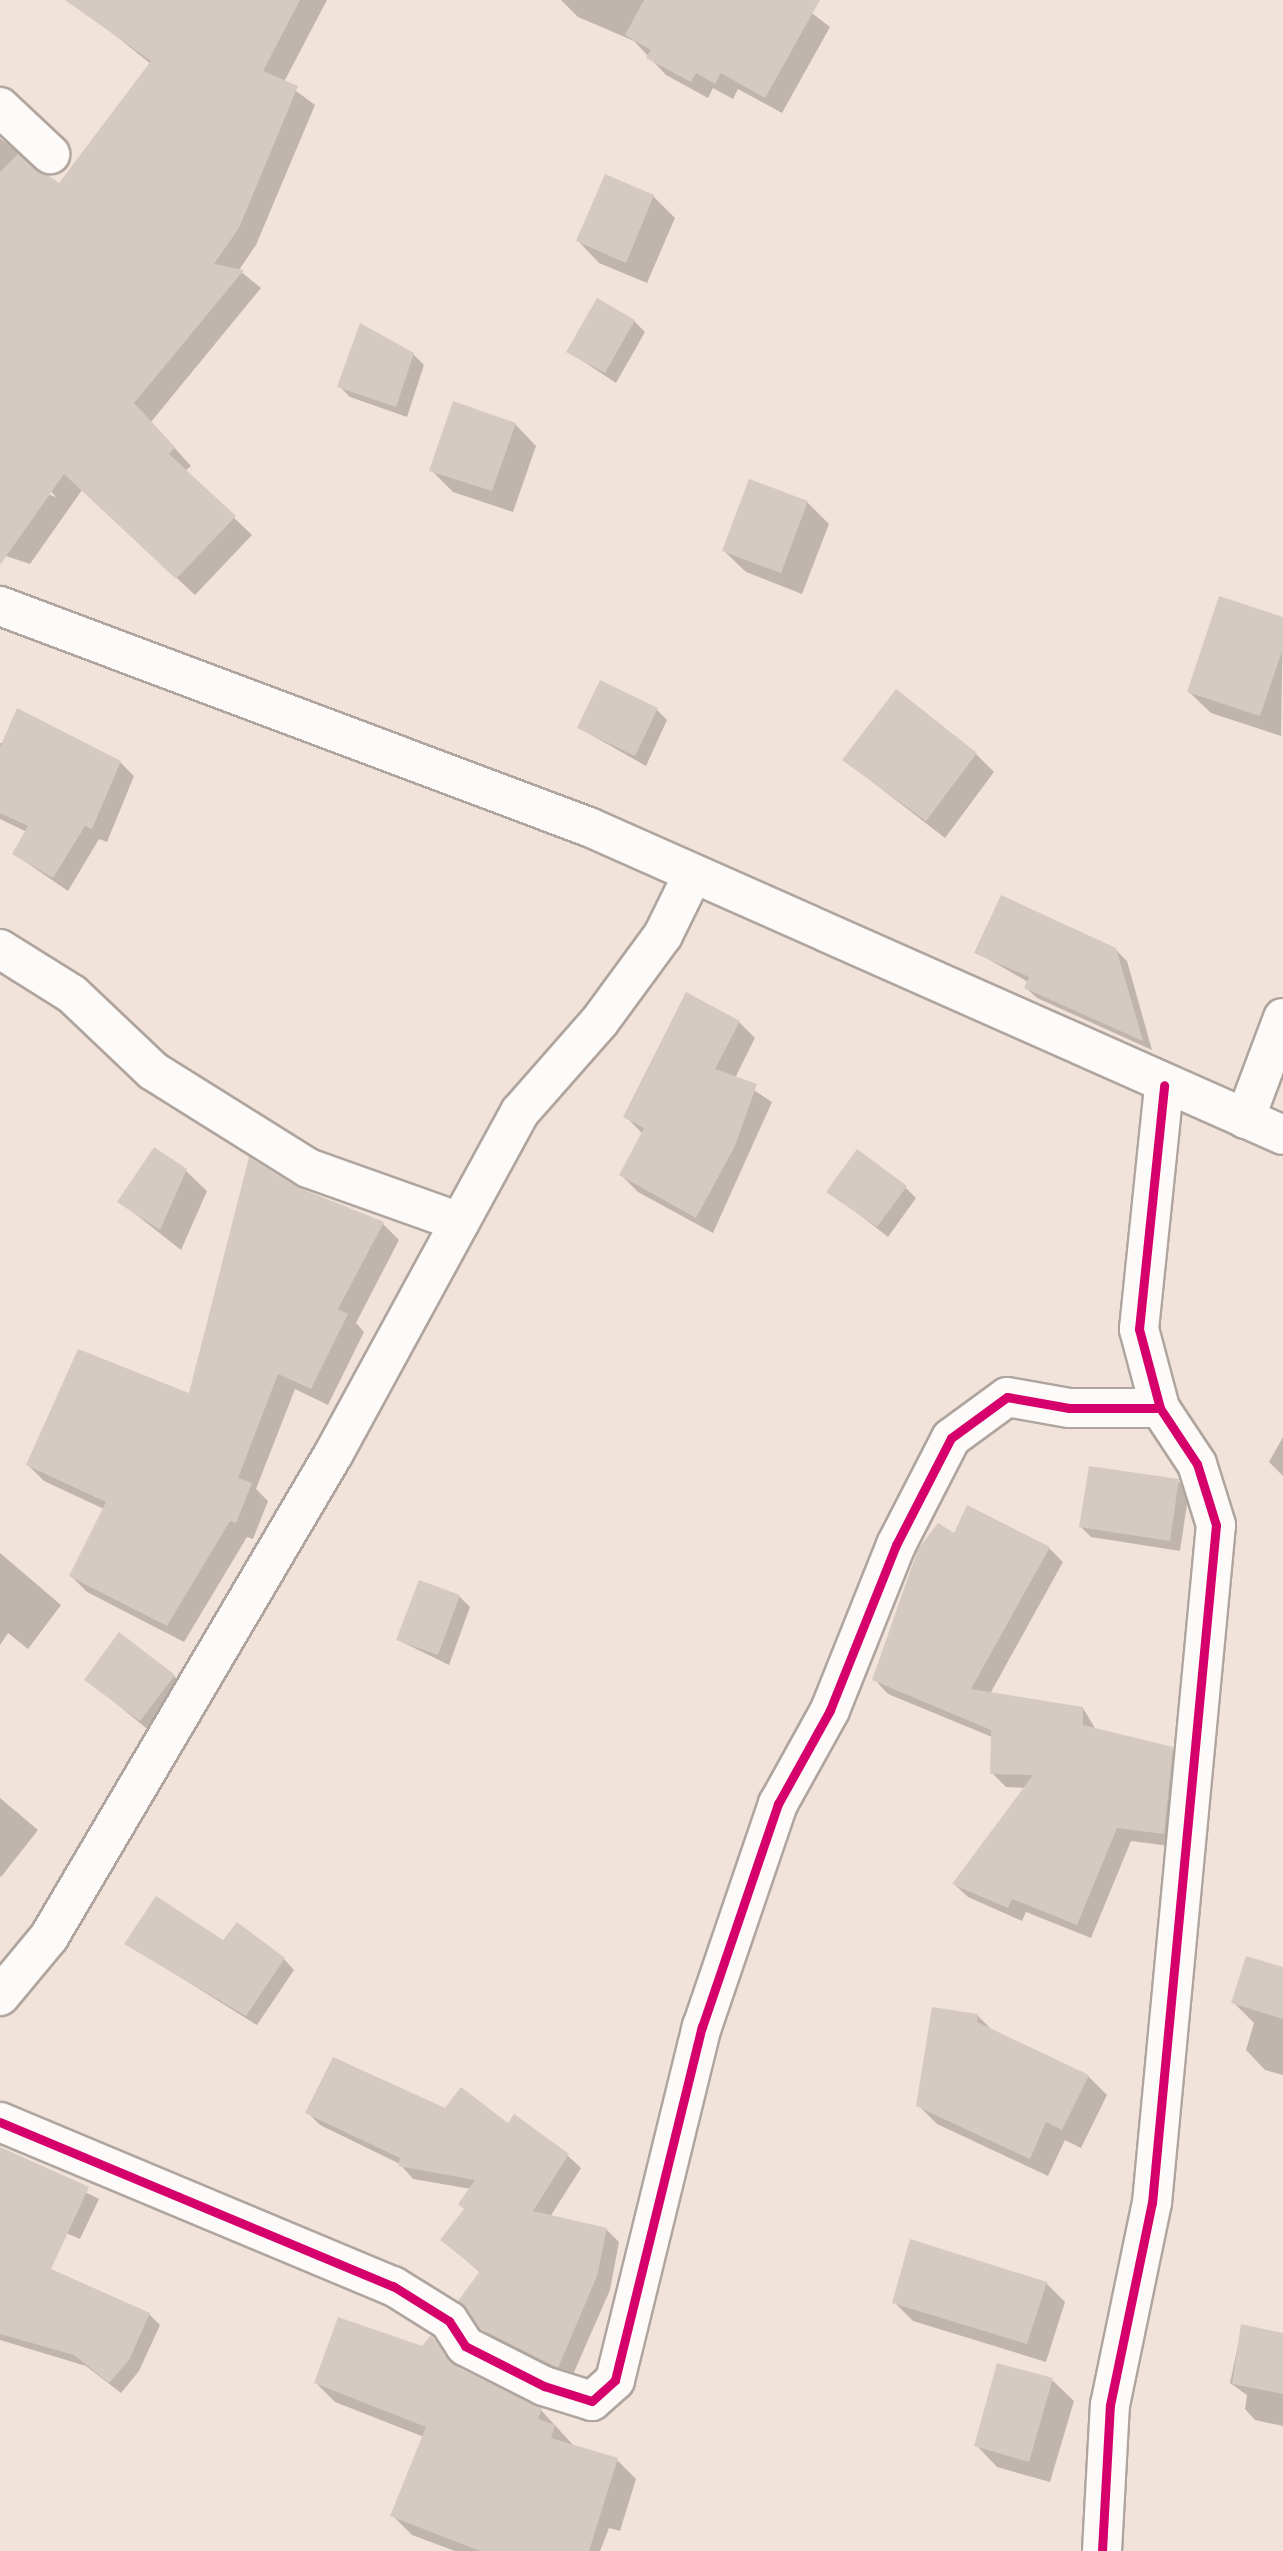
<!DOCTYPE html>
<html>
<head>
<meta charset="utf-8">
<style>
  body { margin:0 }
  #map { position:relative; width:1283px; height:2551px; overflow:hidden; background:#f1e3d9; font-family:"Fira Sans",sans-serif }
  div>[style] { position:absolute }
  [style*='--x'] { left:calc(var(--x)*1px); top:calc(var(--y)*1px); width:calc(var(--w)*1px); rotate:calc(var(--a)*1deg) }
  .shadow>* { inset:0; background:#0003 }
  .building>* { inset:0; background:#d4cac2 }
  .roads { filter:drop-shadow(2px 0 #b0a59e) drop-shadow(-2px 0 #b0a59e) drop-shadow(0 2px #b0a59e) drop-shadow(0 -2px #b0a59e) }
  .minor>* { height:38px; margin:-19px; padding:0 19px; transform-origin:19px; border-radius:19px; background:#fdfbf9 }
  .cycleway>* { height:9px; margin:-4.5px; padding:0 4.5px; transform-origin:4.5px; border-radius:4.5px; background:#d6006c }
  span { translate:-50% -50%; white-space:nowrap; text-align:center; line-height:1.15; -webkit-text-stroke:6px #fff; paint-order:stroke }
</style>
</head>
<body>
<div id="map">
  <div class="shadow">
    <i style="clip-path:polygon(112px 0,327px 0,284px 82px,315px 105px,256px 245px,239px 270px,261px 288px,151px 422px,191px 466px,185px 471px,252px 535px,195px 595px,82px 490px,30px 564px,0 554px,0 478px,56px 497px,0 436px,0 138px,60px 186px,151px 64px,97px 21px)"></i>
    <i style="clip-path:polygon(561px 0,795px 0,830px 27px,782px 113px,738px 89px,733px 99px,713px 88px,708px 98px,666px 75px,634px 41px,578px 17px)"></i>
    <i style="clip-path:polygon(653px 196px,675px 218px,647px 283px,599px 263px,578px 241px)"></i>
    <i style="clip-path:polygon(634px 321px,645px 332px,616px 383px,569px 352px)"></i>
    <i style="clip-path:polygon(413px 354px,424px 365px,407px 417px,350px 397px,339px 386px)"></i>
    <i style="clip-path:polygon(515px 424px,536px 446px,513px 512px,453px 492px,431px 470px)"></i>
    <i style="clip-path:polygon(807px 502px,829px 524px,802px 594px,746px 572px,724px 551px)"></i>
    <i style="clip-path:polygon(1283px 619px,1281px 736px,1211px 713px,1189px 692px)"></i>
    <i style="clip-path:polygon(657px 710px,667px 720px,646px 766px,579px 728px)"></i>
    <i style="clip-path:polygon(0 743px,120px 762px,134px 776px,107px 842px,99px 839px,68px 891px,14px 854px,27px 832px,0 819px)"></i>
    <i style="clip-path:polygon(976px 754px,994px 772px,945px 838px,844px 760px)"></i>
    <i style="clip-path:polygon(1115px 949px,1127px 961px,1152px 1050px,1037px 998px,1026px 988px,1028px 982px,976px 952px)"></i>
    <i style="clip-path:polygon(739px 1022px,755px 1038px,735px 1078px,772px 1102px,713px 1233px,638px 1192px,621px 1175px,643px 1134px,625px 1116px)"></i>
    <i style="clip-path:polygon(186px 1171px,207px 1191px,181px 1250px,120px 1202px)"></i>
    <i style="clip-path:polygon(905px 1187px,916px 1198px,888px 1237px,829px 1191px)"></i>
    <i style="clip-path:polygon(296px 1188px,383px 1224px,399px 1240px,356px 1323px,364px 1332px,328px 1405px,295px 1389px,256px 1489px,268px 1501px,253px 1539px,247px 1537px,184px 1642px,87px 1592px,71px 1576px,104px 1509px,44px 1481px,28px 1465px,190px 1395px)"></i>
    <i style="clip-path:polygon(1283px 1437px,1283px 1476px,1269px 1462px)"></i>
    <i style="clip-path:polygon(1178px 1481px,1189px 1491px,1180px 1551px,1091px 1537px,1080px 1526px)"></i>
    <i style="clip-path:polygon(968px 1508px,1049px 1548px,1063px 1562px,990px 1694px,1083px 1708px,1096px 1730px,1172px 1749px,1186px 1763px,1177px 1847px,1131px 1841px,1091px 1938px,1026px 1912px,1022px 1921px,968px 1897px,954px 1884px,1026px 1788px,1006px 1787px,992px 1773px,992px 1737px,888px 1694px,874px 1679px)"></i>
    <i style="clip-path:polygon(0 1553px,61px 1605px,28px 1649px,8px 1633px,0 1645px)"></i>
    <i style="clip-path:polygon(459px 1596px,470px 1607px,449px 1665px,398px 1640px)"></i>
    <i style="clip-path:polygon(174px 1676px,195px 1697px,162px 1741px,86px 1679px)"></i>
    <i style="clip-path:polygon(0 1798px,38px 1830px,1px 1877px,0 1876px)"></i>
    <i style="clip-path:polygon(223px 1942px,284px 1959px,294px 1970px,257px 2025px,127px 1944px)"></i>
    <i style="clip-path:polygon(1283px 1969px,1283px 2075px,1265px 2070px,1246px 2050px,1254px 2023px,1233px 2002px)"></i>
    <i style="clip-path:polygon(977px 2015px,993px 2031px,1088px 2076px,1107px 2095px,1081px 2148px,1065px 2140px,1048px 2176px,937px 2124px,918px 2105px)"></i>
    <i style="clip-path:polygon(445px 2110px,508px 2125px,568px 2156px,581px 2168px,550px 2217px,606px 2229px,619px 2242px,610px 2290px,571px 2379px,495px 2342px,482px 2328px,481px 2273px,442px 2240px,466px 2209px,471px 2189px,413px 2179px,400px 2164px,320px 2125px,307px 2112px)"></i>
    <i style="clip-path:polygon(0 2149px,99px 2199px,80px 2239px,0 2205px)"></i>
    <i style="clip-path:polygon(0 2275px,149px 2314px,160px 2325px,139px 2371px,121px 2393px,86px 2366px,0 2340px)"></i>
    <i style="clip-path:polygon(1046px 2283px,1065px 2302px,1046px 2362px,913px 2321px,894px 2302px)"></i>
    <i style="clip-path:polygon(1242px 2326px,1283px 2335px,1283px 2426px,1255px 2420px,1245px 2409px,1247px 2395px,1230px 2383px)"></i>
    <i style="clip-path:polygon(431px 2338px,461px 2370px,541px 2410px,574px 2446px,617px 2460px,636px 2479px,620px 2531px,609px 2528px,600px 2551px,455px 2551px,412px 2535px,392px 2515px,424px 2437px,335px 2402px,316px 2383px,423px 2348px)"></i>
    <i style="clip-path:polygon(1052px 2380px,1074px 2401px,1050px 2482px,997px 2467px,976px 2445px)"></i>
  </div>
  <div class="building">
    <i style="clip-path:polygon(65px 0,300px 0,263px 71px,298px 86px,239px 228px,214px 264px,244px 270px,134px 403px,175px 447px,169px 454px,236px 516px,176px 579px,64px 474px,0 565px,0 172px,18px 154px,59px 183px,151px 61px)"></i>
    <i style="clip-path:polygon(644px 0,820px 0,765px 98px,721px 73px,715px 84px,696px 73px,691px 82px,646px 58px,651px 50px,625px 35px)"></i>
    <i style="clip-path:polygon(605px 174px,654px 195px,626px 263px,576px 241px)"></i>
    <i style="clip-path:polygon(597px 298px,635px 320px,605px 373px,566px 352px)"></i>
    <i style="clip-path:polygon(360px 323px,414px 353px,396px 407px,337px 387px)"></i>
    <i style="clip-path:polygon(453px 401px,516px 423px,492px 491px,429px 471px)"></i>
    <i style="clip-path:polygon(749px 479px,808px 501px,781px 573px,722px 551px)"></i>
    <i style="clip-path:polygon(1219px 596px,1283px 617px,1283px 648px,1260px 716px,1187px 692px)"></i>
    <i style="clip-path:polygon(600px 680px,658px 708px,635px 756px,577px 728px)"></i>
    <i style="clip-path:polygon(896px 689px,977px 753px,926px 821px,842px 760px)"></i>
    <i style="clip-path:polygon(17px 708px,121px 761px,92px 829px,85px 826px,53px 878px,12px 854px,28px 826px,0 813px,0 747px)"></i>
    <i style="clip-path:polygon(1001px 895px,1116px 948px,1143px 1041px,1024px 988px,1029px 977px,974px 953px)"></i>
    <i style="clip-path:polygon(686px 992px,740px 1021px,715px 1069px,757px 1084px,735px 1146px,696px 1218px,619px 1175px,644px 1128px,623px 1117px)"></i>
    <i style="clip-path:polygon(154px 1147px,187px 1169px,160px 1230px,117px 1202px)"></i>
    <i style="clip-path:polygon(857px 1149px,907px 1186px,877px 1227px,826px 1192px)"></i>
    <i style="clip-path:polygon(249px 1157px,297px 1187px,384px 1222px,338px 1309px,348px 1314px,311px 1389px,278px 1374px,238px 1478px,252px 1483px,236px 1523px,230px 1521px,167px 1626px,69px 1576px,106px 1502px,26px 1465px,78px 1349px,189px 1393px)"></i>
    <i style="clip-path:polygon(1089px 1466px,1179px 1479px,1170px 1541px,1079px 1527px)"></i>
    <i style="clip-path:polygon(967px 1505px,1050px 1547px,971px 1689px,1083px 1707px,1083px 1725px,1173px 1747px,1164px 1834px,1117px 1828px,1077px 1925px,1012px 1899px,1008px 1908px,952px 1884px,1033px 1775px,990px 1774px,991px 1730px,872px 1680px,918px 1549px,938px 1523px,954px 1533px)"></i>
    <i style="clip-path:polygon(419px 1580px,460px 1595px,438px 1655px,396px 1640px)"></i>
    <i style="clip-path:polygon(119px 1632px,175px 1675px,140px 1721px,84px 1680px)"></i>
    <i style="clip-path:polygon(156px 1896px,223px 1940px,237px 1922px,285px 1958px,246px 2016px,124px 1944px)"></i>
    <i style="clip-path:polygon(1246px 1956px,1283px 1967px,1283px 2019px,1231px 2003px)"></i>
    <i style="clip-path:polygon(932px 2007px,978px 2014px,977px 2022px,1089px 2075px,1062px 2130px,1046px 2122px,1030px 2159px,916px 2106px)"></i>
    <i style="clip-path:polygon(333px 2057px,445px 2108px,461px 2087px,508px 2123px,514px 2114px,569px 2154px,533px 2211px,607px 2228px,597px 2276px,558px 2368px,480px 2329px,458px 2301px,480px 2271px,440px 2240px,464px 2209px,458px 2204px,475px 2180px,398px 2166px,400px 2158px,305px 2113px)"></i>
    <i style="clip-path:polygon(0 2147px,89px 2187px,51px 2269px,150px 2313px,129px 2360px,109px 2383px,74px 2355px,0 2334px)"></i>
    <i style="clip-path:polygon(910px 2239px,1047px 2282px,1027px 2344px,892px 2303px)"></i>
    <i style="clip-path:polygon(338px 2317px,422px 2346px,431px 2335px,455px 2366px,542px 2408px,538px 2419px,555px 2425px,551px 2438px,618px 2458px,589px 2551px,480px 2551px,390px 2516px,426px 2427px,314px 2383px)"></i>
    <i style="clip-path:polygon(1241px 2324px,1283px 2333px,1283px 2394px,1232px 2384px)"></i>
    <i style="clip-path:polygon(997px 2363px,1053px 2378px,1029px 2462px,974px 2446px)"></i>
  </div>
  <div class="roads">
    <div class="minor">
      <i style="--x:0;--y:107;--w:69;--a:43.2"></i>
      <i style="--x:0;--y:606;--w:629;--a:20.57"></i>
      <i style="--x:589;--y:827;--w:759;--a:23.93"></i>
      <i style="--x:0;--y:949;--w:85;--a:32"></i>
      <i style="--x:72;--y:994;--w:112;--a:43.5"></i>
      <i style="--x:153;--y:1071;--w:183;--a:32"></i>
      <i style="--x:308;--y:1168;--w:161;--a:19.6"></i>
      <i style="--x:1245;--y:1119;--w:108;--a:-69.4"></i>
      <i style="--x:0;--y:1996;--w:77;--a:-50.3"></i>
      <i style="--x:49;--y:1937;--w:562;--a:-59.51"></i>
      <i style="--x:334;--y:1453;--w:388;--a:-61.4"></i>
      <i style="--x:520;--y:1112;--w:121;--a:-48.7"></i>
      <i style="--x:600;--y:1021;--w:107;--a:-53.8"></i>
      <i style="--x:663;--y:935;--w:68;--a:-63.8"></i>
      <i style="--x:0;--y:2122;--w:426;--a:22.7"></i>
      <i style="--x:393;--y:2286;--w:66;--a:32"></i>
      <i style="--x:449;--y:2321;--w:30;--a:57"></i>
      <i style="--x:465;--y:2346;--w:89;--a:26.9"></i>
      <i style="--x:544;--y:2386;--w:50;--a:17.4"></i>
      <i style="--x:592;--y:2401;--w:31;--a:-42"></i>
      <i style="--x:615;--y:2380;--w:364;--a:-76.2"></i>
      <i style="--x:702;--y:2027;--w:236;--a:-71.2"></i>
      <i style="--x:778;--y:1804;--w:107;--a:-61"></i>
      <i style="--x:830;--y:1710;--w:178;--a:-68.2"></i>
      <i style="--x:896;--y:1545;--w:120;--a:-62.8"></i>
      <i style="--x:951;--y:1438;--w:69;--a:-36.2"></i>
      <i style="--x:1007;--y:1397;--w:63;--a:10.1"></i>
      <i style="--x:1069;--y:1408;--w:91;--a:0"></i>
      <i style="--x:1102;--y:2551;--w:146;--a:-86.9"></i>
      <i style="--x:1110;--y:2405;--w:206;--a:-78.3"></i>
      <i style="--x:1152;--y:2203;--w:681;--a:-84.61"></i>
      <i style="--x:1216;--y:1525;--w:64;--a:-107.3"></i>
      <i style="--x:1197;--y:1464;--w:67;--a:-123.5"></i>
      <i style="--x:1160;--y:1408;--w:82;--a:-104.9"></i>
      <i style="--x:1139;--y:1329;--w:245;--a:-84.1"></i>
    </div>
  </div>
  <div class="cycleway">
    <i style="--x:0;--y:2122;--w:426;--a:22.7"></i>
    <i style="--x:393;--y:2286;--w:66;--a:32"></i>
    <i style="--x:449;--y:2321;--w:30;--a:57"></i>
    <i style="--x:465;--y:2346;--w:89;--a:26.9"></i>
    <i style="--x:544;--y:2386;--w:50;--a:17.4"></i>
    <i style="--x:592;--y:2401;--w:31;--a:-42"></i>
    <i style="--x:615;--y:2380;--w:364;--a:-76.2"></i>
    <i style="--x:702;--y:2027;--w:236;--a:-71.2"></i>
    <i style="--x:778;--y:1804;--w:107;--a:-61"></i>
    <i style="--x:830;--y:1710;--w:178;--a:-68.2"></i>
    <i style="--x:896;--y:1545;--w:120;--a:-62.8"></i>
    <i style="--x:951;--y:1438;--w:69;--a:-36.2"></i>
    <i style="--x:1007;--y:1397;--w:63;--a:10.1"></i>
    <i style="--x:1069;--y:1408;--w:91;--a:0"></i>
    <i style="--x:1102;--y:2551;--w:146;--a:-86.9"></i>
    <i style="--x:1110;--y:2405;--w:206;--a:-78.3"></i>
    <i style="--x:1152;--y:2203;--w:681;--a:-84.61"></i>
    <i style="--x:1216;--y:1525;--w:64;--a:-107.3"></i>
    <i style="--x:1197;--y:1464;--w:67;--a:-123.5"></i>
    <i style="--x:1160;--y:1408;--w:82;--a:-104.9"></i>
    <i style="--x:1139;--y:1329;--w:245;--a:-84.1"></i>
  </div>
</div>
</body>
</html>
